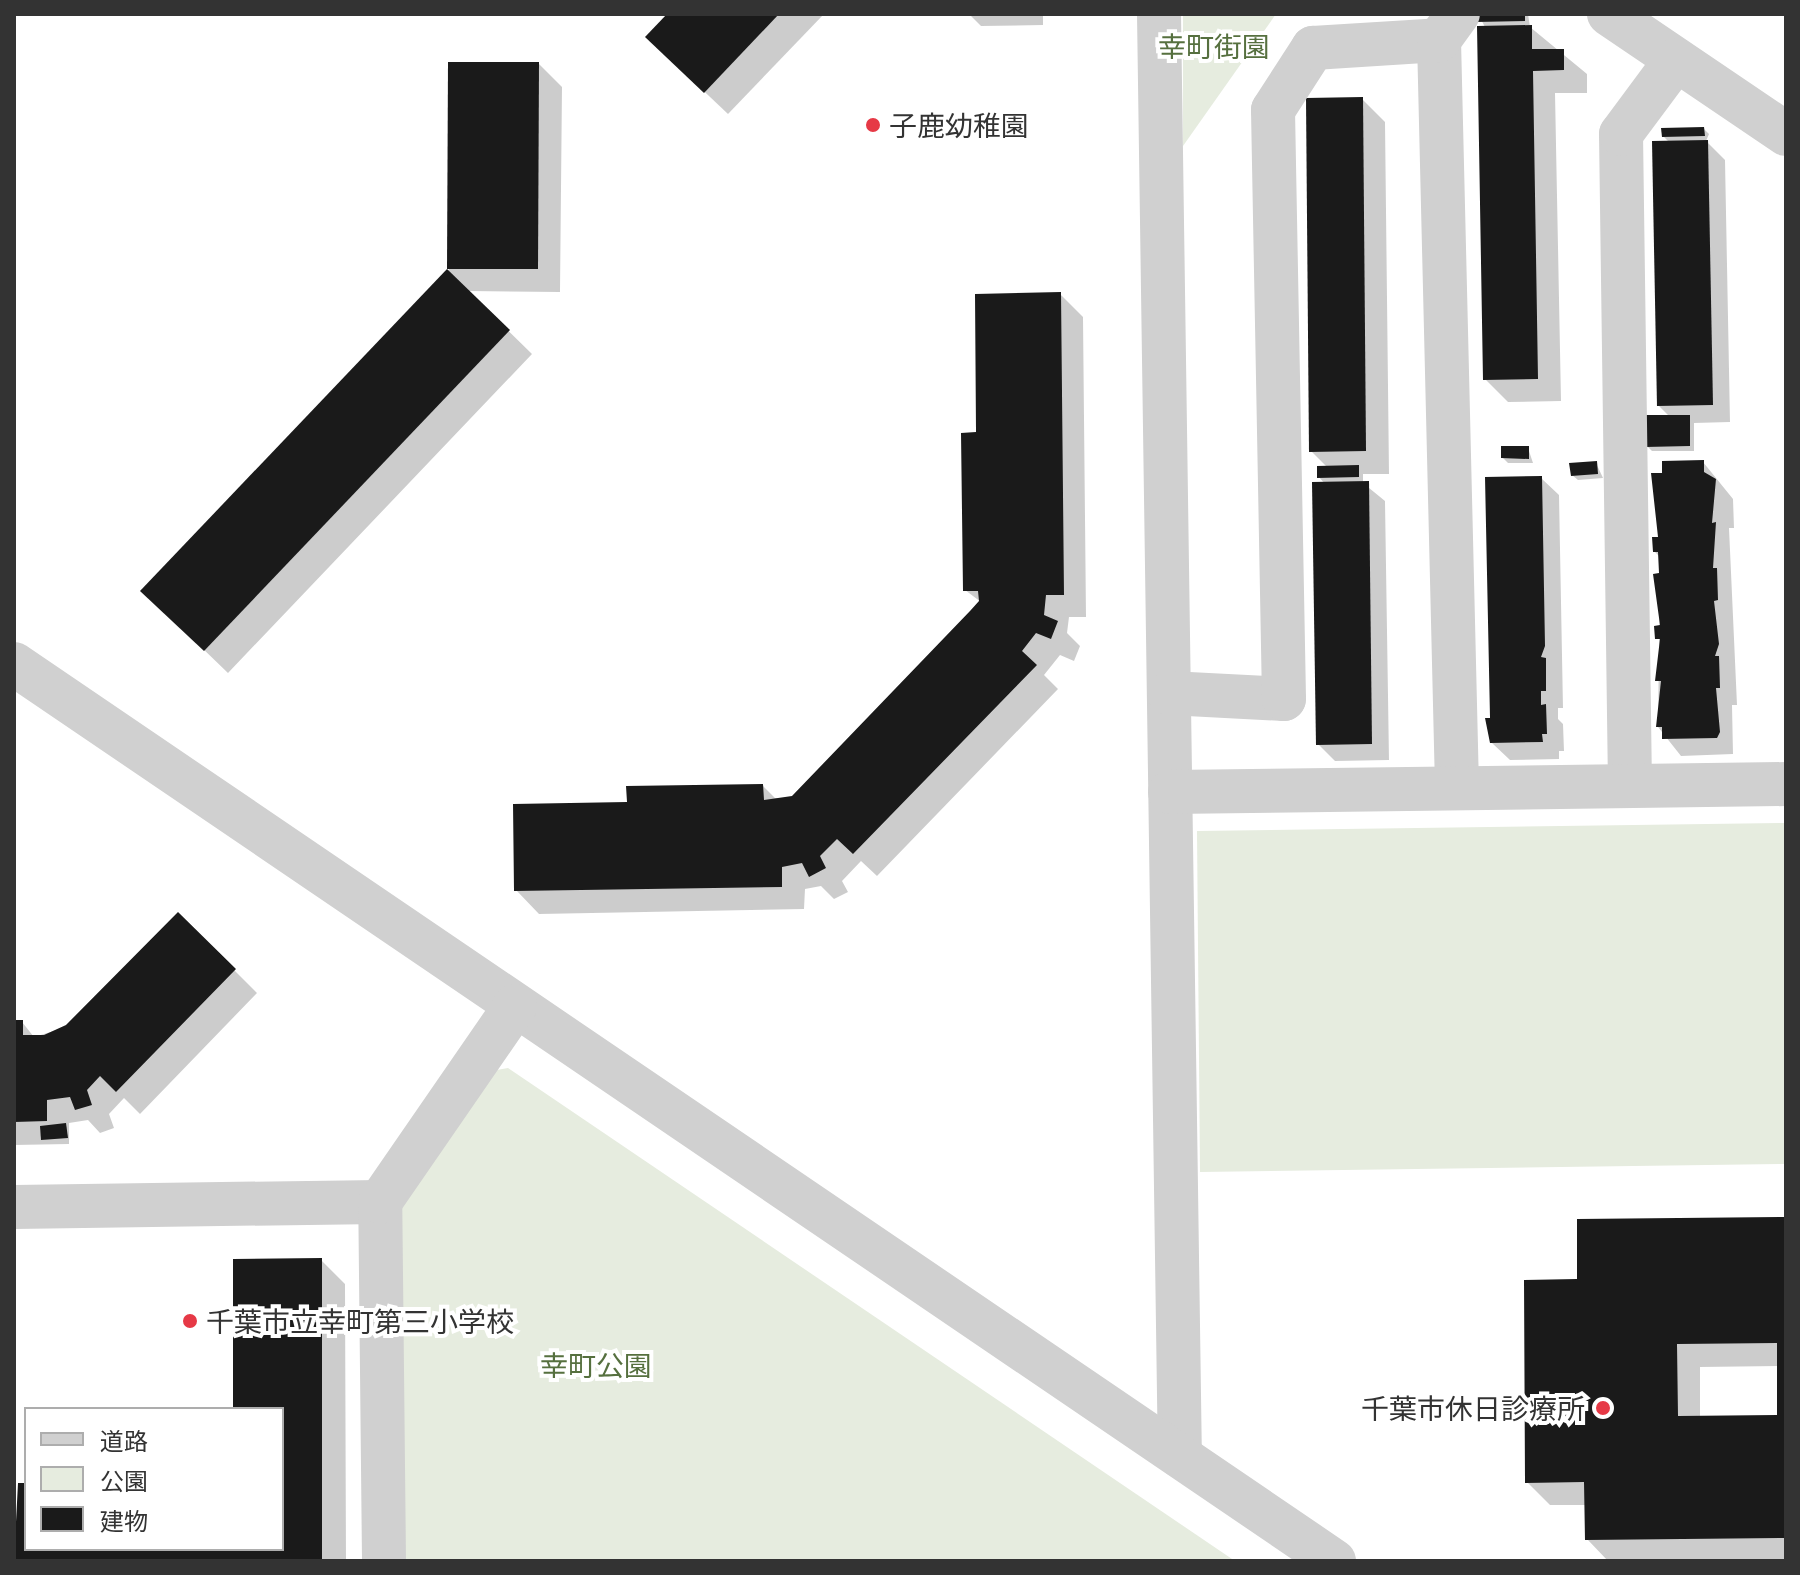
<!DOCTYPE html>
<html>
<head>
<meta charset="utf-8">
<style>
  body { margin:0 }
  #map { position:relative; width:1800px; height:1575px; overflow:hidden; background:#fff; font-family:"Noto Sans","Noto Sans JP",sans-serif }
  div>[style] { position:absolute }
  [style*='--x'] { left:calc(var(--x)*1px); top:calc(var(--y)*1px); width:calc(var(--w)*1px); rotate:calc(var(--a)*1deg) }
  .green>* { inset:0; background:#e6ecdf }
  .shadow>* { inset:0; background:#0003 }
  .building>* { inset:0; background:#1a1a1a }
  .minor>* { height:44px; margin:-22px; padding:0 22px; transform-origin:22px; border-radius:22px; background:#d0d0d0 }
  .dots>* { width:22px; height:22px; translate:-50% -50%; box-sizing:border-box; border:4px solid #fff; border-radius:50% }
  span { translate:-50% -50%; white-space:nowrap; text-align:center; line-height:1.15; -webkit-text-stroke:8px #fff; paint-order:stroke }
  .park-label { font-size:28px; color:#56703f }
  .poi-label { font-size:28px; color:#333 }
  .left { translate:0 -50%; text-align:left }
  .right { translate:-100% -50%; text-align:right }
  .frame { position:absolute; inset:0; border:16px solid #333; pointer-events:none }
  .legend { position:absolute; left:24px; top:1407px; width:260px; height:144px; box-sizing:border-box; background:#fff; border:2px solid #adadad; margin:0; padding:10px 14px; list-style:none; font-size:24px; color:#333 }
  .legend li { display:flex; align-items:center; gap:16px; height:40px }
  .legend b { width:40px; border:2px solid #adadad }
</style>
</head>
<body>
<div id="map">
  <div class="green">
    <i style="clip-path:polygon(1183px 14px,1276px 14px,1183px 146px)"></i>
    <i style="clip-path:polygon(1786px 823px,1786px 1164px,1200px 1172px,1197px 831px)"></i>
    <i style="clip-path:polygon(508px 1068px,1235px 1561px,401px 1561px,397px 1206px,491px 1071px)"></i>
  </div>
  <div class="shadow">
    <i style="clip-path:polygon(670px 14px,824px 14px,728px 114px,671px 60px)"></i>
    <i style="clip-path:polygon(969px 14px,1043px 14px,1043px 25px,981px 26px)"></i>
    <i style="clip-path:polygon(1478px 14px,1528px 14px,1530px 27px,1587px 74px,1587px 93px,1555px 93px,1561px 401px,1508px 402px,1485px 379px,1485px 27px)"></i>
    <i style="clip-path:polygon(450px 64px,539px 64px,562px 87px,560px 292px,468px 291px,532px 354px,228px 673px,143px 591px,449px 270px)"></i>
    <i style="clip-path:polygon(1362px 99px,1385px 122px,1389px 474px,1363px 474px,1363px 483px,1385px 501px,1389px 760px,1335px 761px,1318px 744px,1325px 484px,1319px 477px,1328px 468px,1311px 451px)"></i>
    <i style="clip-path:polygon(1704px 129px,1709px 134px,1706px 141px,1725px 160px,1730px 422px,1694px 423px,1694px 451px,1652px 451px,1647px 446px,1670px 417px,1659px 406px,1670px 143px,1664px 137px)"></i>
    <i style="clip-path:polygon(1060px 294px,1083px 317px,1086px 617px,1069px 617px,1067px 633px,1080px 646px,1074px 661px,1060px 655px,1044px 675px,1058px 689px,877px 876px,861px 861px,842px 881px,848px 892px,834px 899px,821px 886px,805px 889px,804px 909px,539px 914px,516px 890px,629px 802px,763px 786px,775px 798px,793px 798px,981px 602px,965px 590px,976px 434px)"></i>
    <i style="clip-path:polygon(1528px 448px,1533px 463px,1508px 463px,1503px 458px)"></i>
    <i style="clip-path:polygon(1703px 462px,1733px 499px,1734px 528px,1729px 528px,1737px 705px,1732px 705px,1733px 754px,1681px 756px,1658px 727px,1660px 557px,1655px 552px)"></i>
    <i style="clip-path:polygon(1596px 463px,1603px 478px,1578px 480px,1572px 475px)"></i>
    <i style="clip-path:polygon(1541px 478px,1559px 495px,1563px 708px,1558px 708px,1558px 719px,1563px 724px,1564px 751px,1559px 751px,1559px 759px,1510px 760px,1492px 743px,1487px 720px,1492px 720px)"></i>
    <i style="clip-path:polygon(178px 914px,257px 993px,140px 1114px,124px 1098px,109px 1114px,114px 1128px,100px 1133px,88px 1120px,69px 1123px,69px 1144px,14px 1145px,14px 1022px,22px 1022px,34px 1037px,67px 1027px)"></i>
    <i style="clip-path:polygon(evenodd,1786px 1219px,1786px 1561px,1608px 1561px,1587px 1539px,1587px 1505px,1550px 1505px,1527px 1482px,1579px 1281px,1786px 1219px,1779px 1366px,1779px 1417px,1700px 1418px,1700px 1367px,1779px 1366px)"></i>
    <i style="clip-path:polygon(321px 1260px,345px 1284px,346px 1561px,14px 1561px,26px 1485px,26px 1549px,282px 1549px,282px 1409px,235px 1409px)"></i>
  </div>
  <div class="building">
    <i style="clip-path:polygon(667px 14px,779px 14px,704px 93px,645px 37px)"></i>
    <i style="clip-path:polygon(1476px 14px,1525px 14px,1525px 21px,1476px 22px)"></i>
    <i style="clip-path:polygon(1532px 25px,1532px 49px,1564px 49px,1564px 70px,1533px 71px,1538px 379px,1483px 380px,1477px 26px)"></i>
    <i style="clip-path:polygon(448px 62px,539px 62px,538px 269px,447px 269px)"></i>
    <i style="clip-path:polygon(1363px 97px,1366px 451px,1309px 452px,1306px 98px)"></i>
    <i style="clip-path:polygon(1704px 127px,1705px 136px,1662px 137px,1661px 128px)"></i>
    <i style="clip-path:polygon(1708px 140px,1713px 405px,1657px 406px,1652px 141px)"></i>
    <i style="clip-path:polygon(447px 269px,510px 330px,204px 651px,140px 591px)"></i>
    <i style="clip-path:polygon(1061px 292px,1064px 595px,1046px 595px,1044px 615px,1058px 621px,1051px 639px,1036px 633px,1022px 651px,1037px 665px,853px 854px,837px 839px,820px 856px,826px 868px,809px 877px,802px 863px,782px 867px,782px 887px,514px 891px,513px 804px,627px 802px,626px 786px,763px 784px,764px 800px,792px 796px,970px 611px,979px 601px,978px 591px,963px 591px,961px 433px,976px 432px,975px 294px)"></i>
    <i style="clip-path:polygon(1645px 415px,1690px 415px,1690px 446px,1645px 447px)"></i>
    <i style="clip-path:polygon(1501px 446px,1529px 446px,1529px 459px,1501px 458px)"></i>
    <i style="clip-path:polygon(1704px 460px,1704px 472px,1716px 479px,1712px 523px,1716px 522px,1713px 568px,1717px 568px,1718px 600px,1714px 601px,1719px 644px,1715px 656px,1719px 656px,1720px 688px,1716px 688px,1720px 732px,1717px 738px,1662px 739px,1662px 727px,1656px 727px,1661px 681px,1655px 681px,1660px 639px,1655px 639px,1654px 626px,1660px 625px,1653px 574px,1659px 573px,1658px 552px,1653px 552px,1652px 537px,1658px 537px,1651px 473px,1662px 473px,1662px 461px)"></i>
    <i style="clip-path:polygon(1597px 461px,1598px 474px,1571px 476px,1569px 463px)"></i>
    <i style="clip-path:polygon(1359px 465px,1359px 477px,1317px 478px,1317px 466px)"></i>
    <i style="clip-path:polygon(1542px 476px,1545px 646px,1541px 657px,1546px 658px,1546px 691px,1541px 691px,1541px 705px,1546px 704px,1547px 734px,1542px 734px,1543px 742px,1490px 743px,1485px 718px,1490px 718px,1485px 477px)"></i>
    <i style="clip-path:polygon(1369px 481px,1372px 744px,1316px 745px,1312px 482px)"></i>
    <i style="clip-path:polygon(178px 912px,236px 969px,116px 1092px,100px 1076px,87px 1090px,92px 1105px,75px 1110px,70px 1097px,47px 1100px,47px 1121px,14px 1122px,14px 1020px,23px 1020px,23px 1035px,44px 1035px,66px 1025px)"></i>
    <i style="clip-path:polygon(66px 1123px,68px 1138px,41px 1140px,40px 1126px)"></i>
    <i style="clip-path:polygon(evenodd,1786px 1217px,1786px 1538px,1585px 1540px,1584px 1482px,1525px 1483px,1524px 1280px,1577px 1279px,1577px 1219px,1786px 1217px,1777px 1343px,1777px 1415px,1678px 1416px,1677px 1344px,1777px 1343px)"></i>
    <i style="clip-path:polygon(322px 1258px,322px 1561px,14px 1561px,18px 1483px,26px 1483px,26px 1549px,282px 1549px,282px 1409px,233px 1409px,233px 1259px)"></i>
  </div>
  <div class="minor">
    <i style="--x:1159;--y:14;--w:1442;--a:89.17"></i>
    <i style="--x:1609;--y:14;--w:214;--a:34.1"></i>
    <i style="--x:1439;--y:40;--w:748;--a:88.62"></i>
    <i style="--x:14;--y:664;--w:1596;--a:34.2"></i>
    <i style="--x:1169;--y:693;--w:115;--a:3"></i>
    <i style="--x:1284;--y:699;--w:589;--a:-91.07"></i>
    <i style="--x:1273;--y:110;--w:74;--a:-57.2"></i>
    <i style="--x:1313;--y:48;--w:126;--a:-3.6"></i>
    <i style="--x:1439;--y:40;--w:32;--a:-54"></i>
    <i style="--x:1630;--y:786;--w:652;--a:-90.79"></i>
    <i style="--x:1621;--y:134;--w:92;--a:-53.4"></i>
    <i style="--x:1170;--y:792;--w:616;--a:-0.74"></i>
    <i style="--x:14;--y:1207;--w:366;--a:-0.8"></i>
    <i style="--x:384;--y:1561;--w:359;--a:-90.6"></i>
    <i style="--x:380;--y:1202;--w:238;--a:-55.4"></i>
  </div>
  <div class="dots">
    <i style="left:873px;top:125px;background:#e63946"></i>
    <i style="left:190px;top:1321px;background:#e63946"></i>
    <i style="left:1603px;top:1408px;background:#e63946"></i>
  </div>
  <div class="park-label">
    <span style="left:1214px;top:46px">幸町街園</span>
    <span style="left:596px;top:1365px">幸町公園</span>
  </div>
  <div class="poi-label">
    <span class="left" style="left:889px;top:125px">子鹿幼稚園</span>
    <span class="left" style="left:206px;top:1321px">千葉市立幸町第三小学校</span>
    <span class="right" style="left:1585px;top:1408px">千葉市休日診療所</span>
  </div>
  <div class="frame"></div>
  <ul class="legend">
  <li><b style="height:10px;background:#d0d0d0"></b>道路</li>
  <li><b style="height:22px;background:#e6ecdf"></b>公園</li>
  <li><b style="height:22px;background:#1a1a1a"></b>建物</li>
  </ul>
</div>
</body>
</html>
